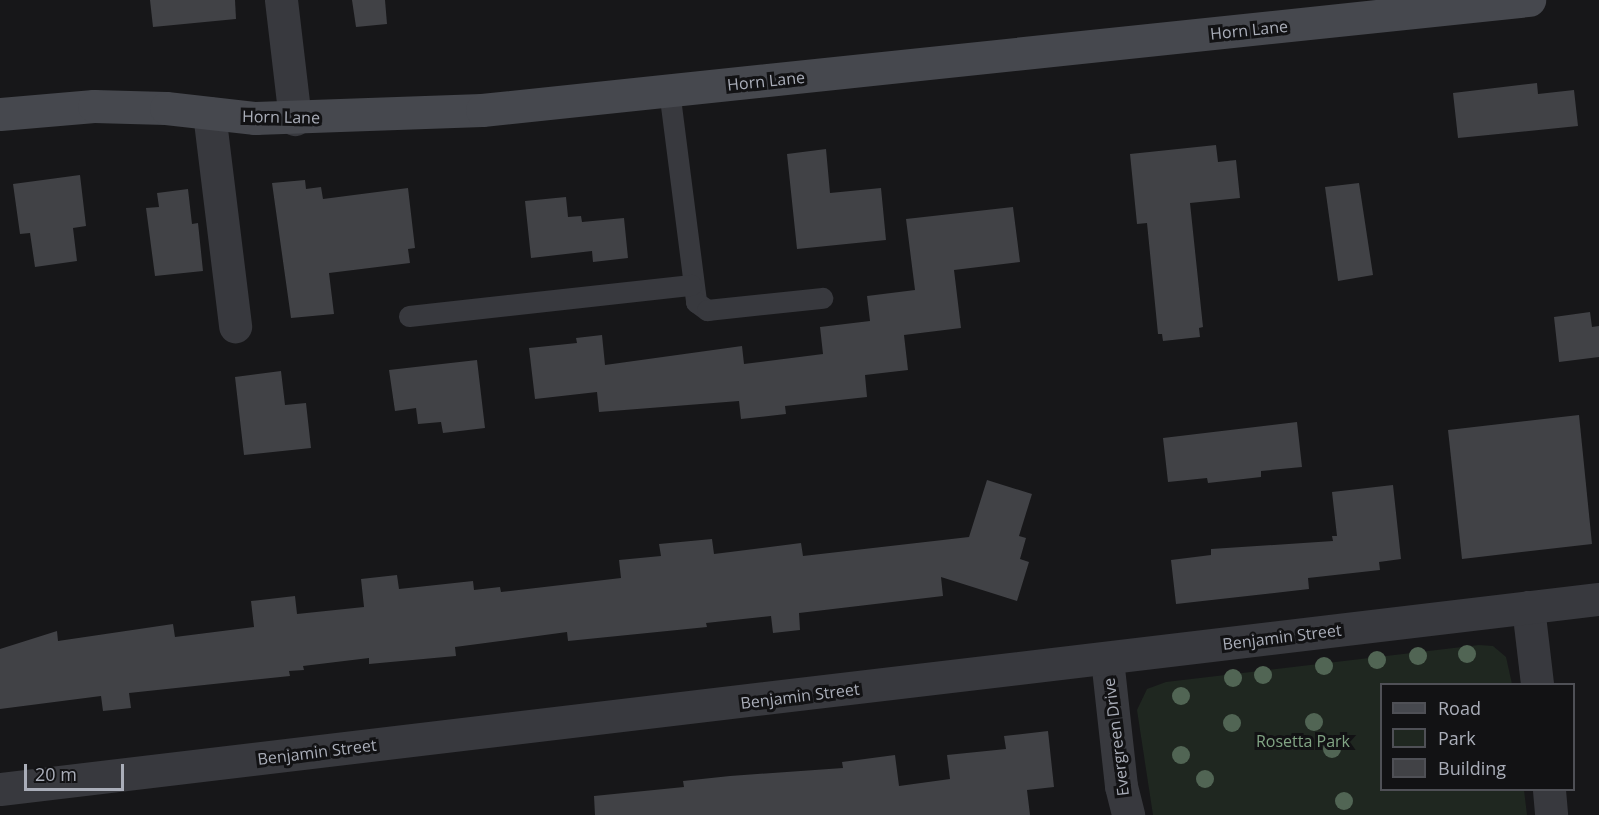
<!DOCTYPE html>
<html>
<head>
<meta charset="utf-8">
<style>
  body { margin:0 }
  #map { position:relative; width:1599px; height:815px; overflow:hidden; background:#171719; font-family:"Open Sans",sans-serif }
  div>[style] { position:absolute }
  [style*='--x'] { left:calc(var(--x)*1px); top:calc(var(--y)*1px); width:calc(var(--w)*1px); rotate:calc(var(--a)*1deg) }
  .green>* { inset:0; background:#1f2720 }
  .building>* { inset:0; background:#414246 }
  .lane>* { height:21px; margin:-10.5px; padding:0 10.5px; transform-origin:10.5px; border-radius:10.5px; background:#38393e }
  .street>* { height:33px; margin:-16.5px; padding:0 16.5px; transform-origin:16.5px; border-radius:16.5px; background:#38393e }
  .secondary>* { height:33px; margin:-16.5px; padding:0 16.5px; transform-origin:16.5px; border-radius:16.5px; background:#46484e }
  .trees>* { width:18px; height:18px; margin:-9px; border-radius:50%; background:#516554 }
  span { translate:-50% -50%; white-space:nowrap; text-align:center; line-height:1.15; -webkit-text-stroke:6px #121214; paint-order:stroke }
  .street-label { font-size:16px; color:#aaaeb9 }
  .park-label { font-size:16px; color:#81a484 }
  .legend { position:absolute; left:1380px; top:683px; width:195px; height:108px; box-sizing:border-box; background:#121214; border:2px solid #4f5056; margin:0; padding:8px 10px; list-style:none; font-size:18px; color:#aaaeb9 }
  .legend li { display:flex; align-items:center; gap:12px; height:30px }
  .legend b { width:30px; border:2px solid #4f5056 }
  .scale { position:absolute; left:24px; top:764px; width:100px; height:27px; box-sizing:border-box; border:3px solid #aaaeb9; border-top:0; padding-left:8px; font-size:18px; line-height:21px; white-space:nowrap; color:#aaaeb9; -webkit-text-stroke:4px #121214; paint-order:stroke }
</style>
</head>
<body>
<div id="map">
  <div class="green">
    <i style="clip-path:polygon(1479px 645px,1493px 646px,1506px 657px,1512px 684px,1382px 684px,1382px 790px,1524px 790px,1527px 815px,1153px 815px,1137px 710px,1147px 689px,1166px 682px)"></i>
  </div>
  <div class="building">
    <i style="clip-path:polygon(150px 0,235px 0,236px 19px,153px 27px)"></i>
    <i style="clip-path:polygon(352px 0,385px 0,387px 24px,356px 27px)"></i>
    <i style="clip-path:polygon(1537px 83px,1538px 94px,1574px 90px,1578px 126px,1458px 138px,1453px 93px)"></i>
    <i style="clip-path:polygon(1216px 145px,1218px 162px,1236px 160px,1240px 198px,1190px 203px,1203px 327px,1199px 328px,1200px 337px,1163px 341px,1162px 334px,1158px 334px,1147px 223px,1137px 224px,1130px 154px)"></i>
    <i style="clip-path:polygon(826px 149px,830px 193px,881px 188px,886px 240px,797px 249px,787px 154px)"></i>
    <i style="clip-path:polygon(80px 175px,86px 226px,73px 228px,77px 261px,35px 267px,30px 233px,20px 234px,13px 184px)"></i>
    <i style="clip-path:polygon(305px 180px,306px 189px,321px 187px,323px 199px,408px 188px,415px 248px,408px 249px,410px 263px,329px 273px,334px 314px,291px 318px,272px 183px)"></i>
    <i style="clip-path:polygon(1359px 183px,1373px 275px,1338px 281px,1325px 187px)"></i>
    <i style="clip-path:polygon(188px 189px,192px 224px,198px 223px,203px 271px,155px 276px,146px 208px,159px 207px,157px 193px)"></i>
    <i style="clip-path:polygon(566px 197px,568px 217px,581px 216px,582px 222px,624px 218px,628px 258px,593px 262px,592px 251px,531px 258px,525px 201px)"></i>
    <i style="clip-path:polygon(1013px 207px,1020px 262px,954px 270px,961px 328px,904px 335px,908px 370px,865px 375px,867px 397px,785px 406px,786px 414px,741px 419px,739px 401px,599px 412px,597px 392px,535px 399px,529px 348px,577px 343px,576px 338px,602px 335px,605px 365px,742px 346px,744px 364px,823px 354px,820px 327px,870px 321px,867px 296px,915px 290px,906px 219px)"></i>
    <i style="clip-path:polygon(1590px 312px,1592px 327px,1599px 326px,1599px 357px,1559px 362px,1554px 317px)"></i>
    <i style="clip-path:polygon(477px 360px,485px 428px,443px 433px,441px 422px,418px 424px,416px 408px,395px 411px,389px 370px)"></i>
    <i style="clip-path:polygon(281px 371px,285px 405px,306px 403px,311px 448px,244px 455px,235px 377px)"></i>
    <i style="clip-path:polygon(1579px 415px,1592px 544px,1462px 559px,1448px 430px)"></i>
    <i style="clip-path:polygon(1297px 422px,1302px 467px,1261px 471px,1261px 477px,1208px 483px,1207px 478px,1168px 482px,1163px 438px)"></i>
    <i style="clip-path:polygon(987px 480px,1032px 494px,1019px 536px,1026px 538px,1020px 559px,1029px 562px,1017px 601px,941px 577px,943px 596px,799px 613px,800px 630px,773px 633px,771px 616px,706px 623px,707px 627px,568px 641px,567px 632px,455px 647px,456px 656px,369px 664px,369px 658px,303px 666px,304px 670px,289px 671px,290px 676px,129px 693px,131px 708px,103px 711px,101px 696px,0 709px,0 649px,57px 631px,58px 641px,173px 624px,175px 637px,254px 627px,251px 601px,295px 596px,297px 614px,364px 607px,361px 579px,397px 575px,399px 589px,473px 581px,474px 590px,500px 587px,501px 592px,621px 578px,619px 560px,661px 556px,659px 544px,712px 539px,714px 554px,801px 543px,803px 556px,969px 537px)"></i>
    <i style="clip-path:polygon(1393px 485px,1401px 559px,1379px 562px,1380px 570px,1308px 578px,1309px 589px,1176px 604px,1171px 560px,1211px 555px,1211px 549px,1333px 541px,1332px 536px,1337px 536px,1332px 492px)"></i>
    <i style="clip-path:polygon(1048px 731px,1054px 787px,1027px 790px,1030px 815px,595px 815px,594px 796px,684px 787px,683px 781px,730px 776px,843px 768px,842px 762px,895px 755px,899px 786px,950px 779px,947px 755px,1006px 749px,1004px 736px)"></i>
  </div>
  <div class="lane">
    <i style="--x:669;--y:90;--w:214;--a:82.7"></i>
    <i style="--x:696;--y:302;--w:14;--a:36"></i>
    <i style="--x:707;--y:310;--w:116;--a:-6"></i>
    <i style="--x:409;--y:316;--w:284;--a:-6.3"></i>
  </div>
  <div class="street">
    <i style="--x:281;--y:0;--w:120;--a:83.3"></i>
    <i style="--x:209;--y:113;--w:215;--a:83"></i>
    <i style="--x:1528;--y:607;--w:78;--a:83.3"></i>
    <i style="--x:1107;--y:659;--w:128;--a:83.7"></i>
    <i style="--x:1121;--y:786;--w:30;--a:76"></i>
    <i style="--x:0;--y:789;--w:1610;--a:-6.78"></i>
    <i style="--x:1549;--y:790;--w:25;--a:85"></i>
  </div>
  <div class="secondary">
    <i style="--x:0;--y:114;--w:94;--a:-4.9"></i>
    <i style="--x:94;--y:106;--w:72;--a:1.6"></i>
    <i style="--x:166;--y:108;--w:90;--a:6.4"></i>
    <i style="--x:255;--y:118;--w:227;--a:-2"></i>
    <i style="--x:482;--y:110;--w:1053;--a:-6"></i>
  </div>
  <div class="trees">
    <i style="left:1467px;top:654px"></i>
    <i style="left:1418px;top:656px"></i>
    <i style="left:1377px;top:660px"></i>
    <i style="left:1324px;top:666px"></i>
    <i style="left:1263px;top:675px"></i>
    <i style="left:1233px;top:678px"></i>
    <i style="left:1181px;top:696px"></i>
    <i style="left:1314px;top:722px"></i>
    <i style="left:1232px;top:723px"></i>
    <i style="left:1332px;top:749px"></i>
    <i style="left:1181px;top:755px"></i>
    <i style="left:1205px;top:779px"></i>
    <i style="left:1344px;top:801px"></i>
  </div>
  <div class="street-label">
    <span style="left:1249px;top:30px;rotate:-6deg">Horn Lane</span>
    <span style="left:766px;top:81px;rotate:-6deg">Horn Lane</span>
    <span style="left:281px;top:117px;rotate:1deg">Horn Lane</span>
    <span style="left:1282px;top:637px;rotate:-7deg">Benjamin Street</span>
    <span style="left:800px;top:696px;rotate:-7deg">Benjamin Street</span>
    <span style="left:1116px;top:737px;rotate:-97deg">Evergreen Drive</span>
    <span style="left:317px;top:752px;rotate:-7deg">Benjamin Street</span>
  </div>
  <div class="park-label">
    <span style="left:1303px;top:741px">Rosetta Park</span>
  </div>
  <ul class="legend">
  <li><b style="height:8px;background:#46484e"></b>Road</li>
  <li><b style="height:16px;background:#1f2720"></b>Park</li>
  <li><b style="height:16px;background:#414246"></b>Building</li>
  </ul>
  <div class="scale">20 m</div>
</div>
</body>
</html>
